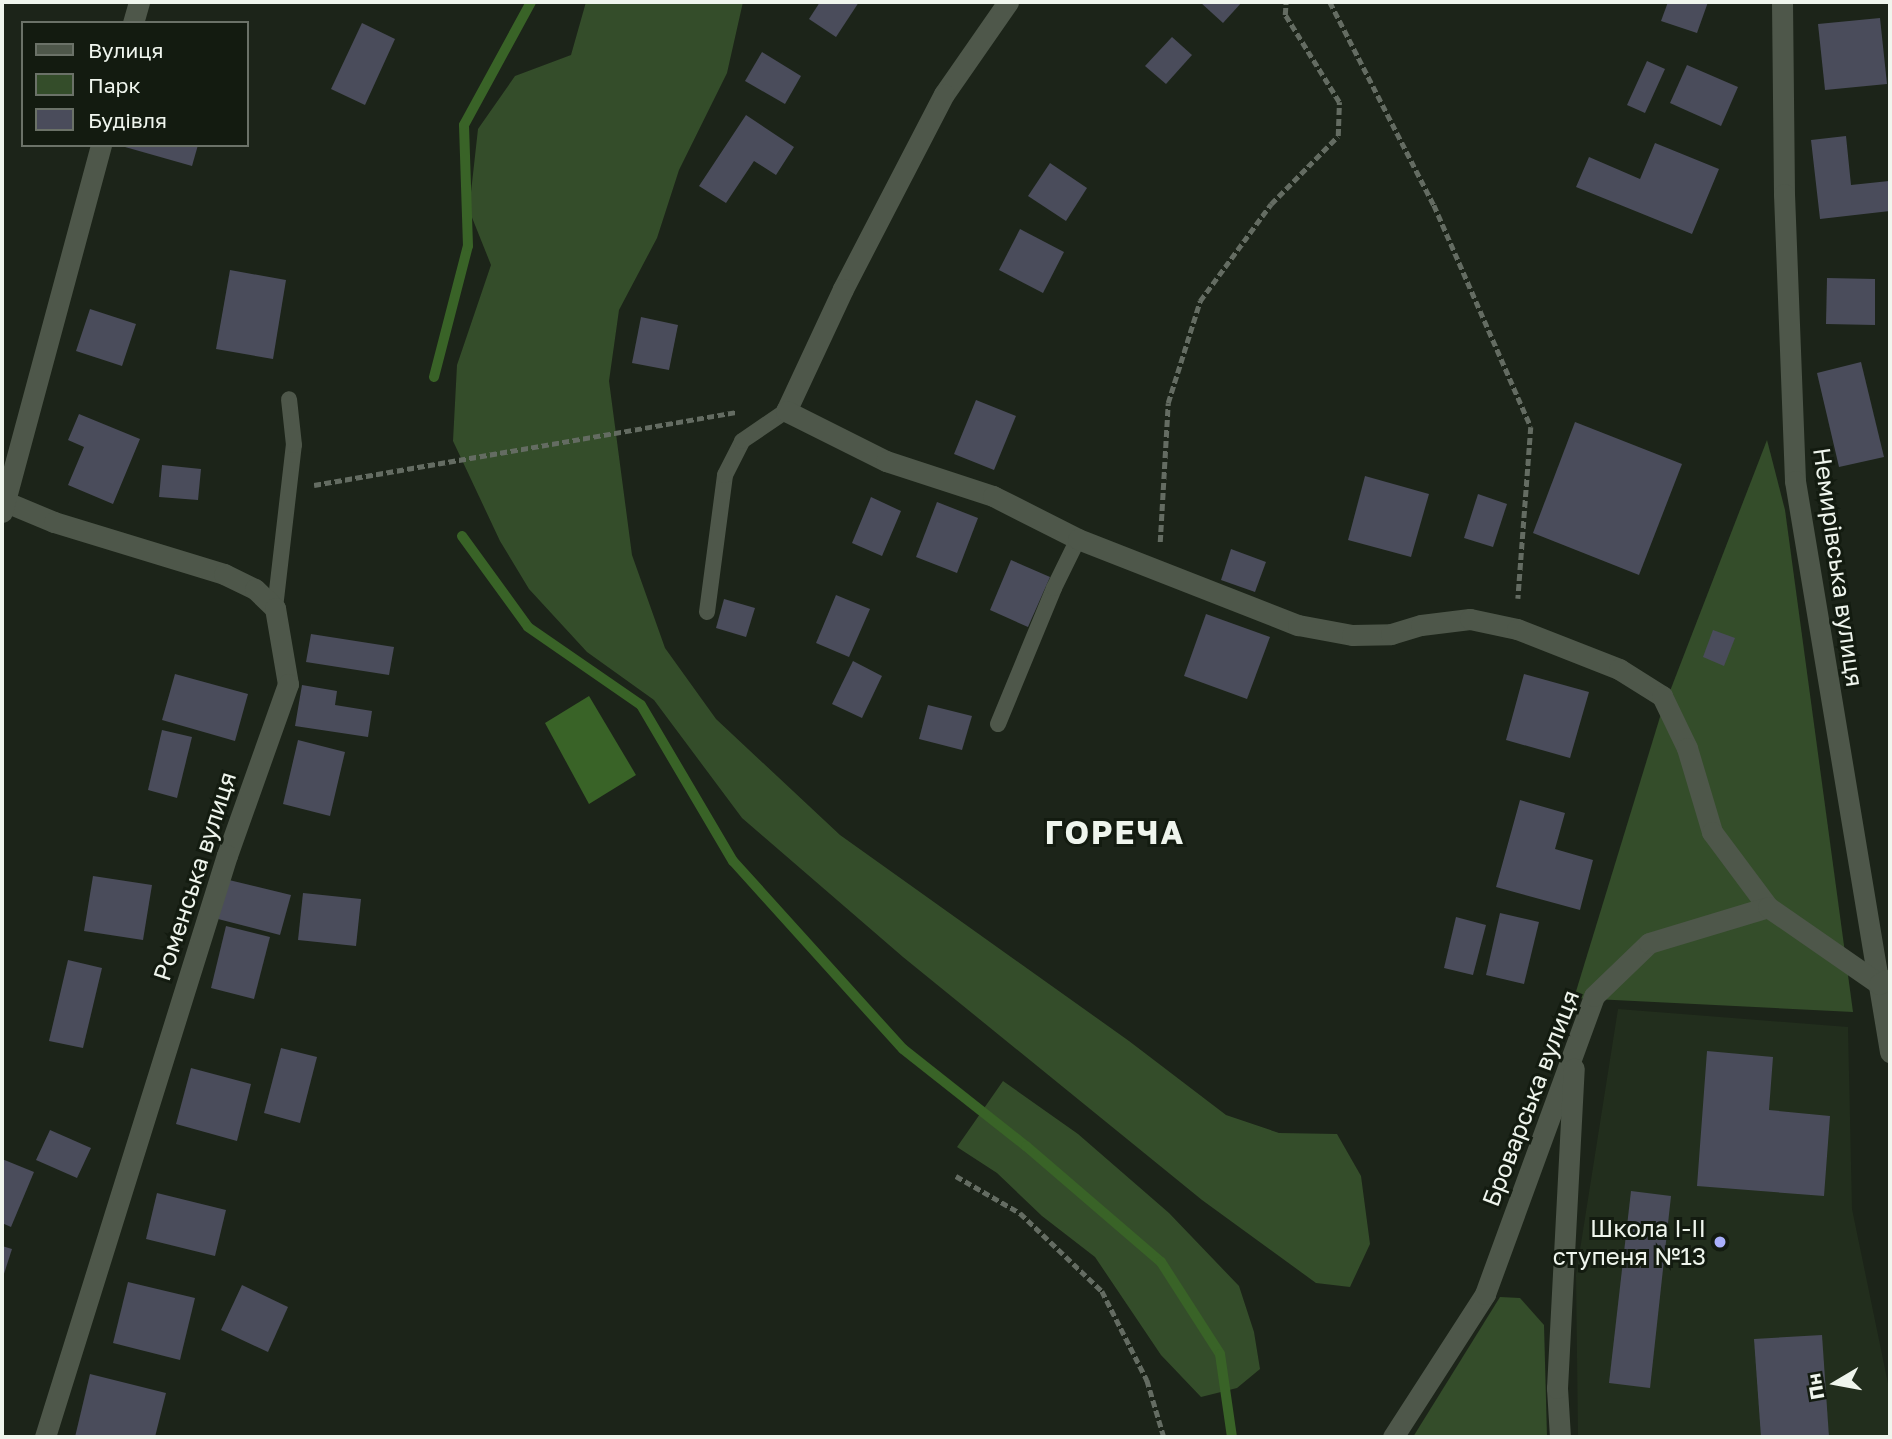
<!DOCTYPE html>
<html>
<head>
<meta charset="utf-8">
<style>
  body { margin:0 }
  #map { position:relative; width:1892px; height:1439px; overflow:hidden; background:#1c2419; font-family:"Golos Text",sans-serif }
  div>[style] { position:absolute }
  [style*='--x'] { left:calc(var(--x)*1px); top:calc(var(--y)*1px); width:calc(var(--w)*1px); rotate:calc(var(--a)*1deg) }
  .built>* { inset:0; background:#222e1d }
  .green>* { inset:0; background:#344d2a }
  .water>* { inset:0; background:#396327 }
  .stream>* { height:10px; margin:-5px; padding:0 5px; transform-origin:5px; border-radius:5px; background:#396327 }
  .building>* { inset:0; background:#4a4c5b }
  .path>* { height:4.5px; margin-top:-2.25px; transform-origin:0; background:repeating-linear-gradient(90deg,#646c62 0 7px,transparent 0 10.5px) }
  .service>* { height:16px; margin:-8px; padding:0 8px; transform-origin:8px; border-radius:8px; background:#4e574a }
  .minor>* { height:21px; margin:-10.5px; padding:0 10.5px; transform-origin:10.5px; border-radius:10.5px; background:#4e574a }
  .dots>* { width:19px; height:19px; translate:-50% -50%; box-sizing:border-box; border:4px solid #131b10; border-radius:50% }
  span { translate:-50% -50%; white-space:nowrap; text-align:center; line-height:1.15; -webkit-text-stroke:6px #131b10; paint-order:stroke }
  .street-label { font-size:24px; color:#eff5ed }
  .poi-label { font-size:24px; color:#eff5ed }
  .right { translate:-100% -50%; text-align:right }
  .district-label { font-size:32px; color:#eff5ed; font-weight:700; letter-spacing:2px }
  .frame { position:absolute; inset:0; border:4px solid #eff5ed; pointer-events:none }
  .legend { position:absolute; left:21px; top:21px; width:228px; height:126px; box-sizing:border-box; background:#131b10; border:2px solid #6b7268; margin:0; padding:9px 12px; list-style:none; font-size:21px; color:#eff5ed }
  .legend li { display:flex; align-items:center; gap:14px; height:35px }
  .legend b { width:35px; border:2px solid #6b7268 }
  .north { position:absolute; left:1801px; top:1348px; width:70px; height:70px; -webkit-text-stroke:5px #131b10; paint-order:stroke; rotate:260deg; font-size:19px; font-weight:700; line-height:28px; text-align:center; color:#eff5ed }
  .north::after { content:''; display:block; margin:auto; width:24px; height:32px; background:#eff5ed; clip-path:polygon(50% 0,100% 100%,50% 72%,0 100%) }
</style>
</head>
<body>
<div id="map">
  <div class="built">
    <i style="clip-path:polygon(1618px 1009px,1848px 1027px,1852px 1209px,1890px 1393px,1890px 1437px,1578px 1437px,1576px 1275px)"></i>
  </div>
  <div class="green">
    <i style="clip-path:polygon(586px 2px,743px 2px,727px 73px,679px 170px,657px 238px,619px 310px,609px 381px,632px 555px,665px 648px,716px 719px,840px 835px,1129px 1041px,1226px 1115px,1279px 1133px,1337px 1134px,1361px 1176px,1370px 1244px,1350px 1287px,1316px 1283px,1202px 1200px,903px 957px,742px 818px,654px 700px,587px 652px,529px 589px,500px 541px,453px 441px,457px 365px,491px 265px,469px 210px,478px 129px,515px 76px,571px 55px)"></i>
    <i style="clip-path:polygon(1767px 440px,1785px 510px,1853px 1012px,1574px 998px,1660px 717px)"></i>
    <i style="clip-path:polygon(1003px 1081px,1078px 1134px,1169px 1213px,1239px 1286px,1254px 1332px,1260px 1369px,1237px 1388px,1201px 1397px,1161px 1355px,1095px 1257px,1042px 1216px,997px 1173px,957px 1147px)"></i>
    <i style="clip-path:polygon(1500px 1297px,1520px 1298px,1544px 1325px,1547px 1437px,1413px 1437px)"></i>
  </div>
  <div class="water">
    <i style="clip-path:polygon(589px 696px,636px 775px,589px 804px,545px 723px)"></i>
  </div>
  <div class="stream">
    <i style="--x:434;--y:377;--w:135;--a:-75.5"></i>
    <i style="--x:468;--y:246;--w:121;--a:-91.9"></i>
    <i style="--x:464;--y:125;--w:140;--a:-61.4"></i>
    <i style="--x:462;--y:536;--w:112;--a:54"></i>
    <i style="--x:528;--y:627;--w:137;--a:34.6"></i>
    <i style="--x:641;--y:705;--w:181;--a:59.5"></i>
    <i style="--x:733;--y:861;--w:253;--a:47.9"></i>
    <i style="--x:903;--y:1049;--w:157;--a:38.3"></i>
    <i style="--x:1026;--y:1146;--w:178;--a:40.7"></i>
    <i style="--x:1161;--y:1262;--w:109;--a:57.3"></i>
    <i style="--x:1220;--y:1354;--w:84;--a:81.8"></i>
  </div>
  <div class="building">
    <i style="clip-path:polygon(820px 2px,859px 2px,836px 37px,809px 19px)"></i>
    <i style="clip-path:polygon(1200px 2px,1242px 2px,1223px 23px)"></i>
    <i style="clip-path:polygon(1668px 2px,1708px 2px,1697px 33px,1661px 21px)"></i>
    <i style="clip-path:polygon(1880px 18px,1887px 84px,1825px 90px,1818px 24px)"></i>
    <i style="clip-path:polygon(362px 23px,395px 39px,365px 105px,331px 89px)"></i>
    <i style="clip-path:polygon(1172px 37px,1192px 55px,1166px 84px,1145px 66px)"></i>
    <i style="clip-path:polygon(762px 52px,801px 76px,785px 104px,745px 81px)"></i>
    <i style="clip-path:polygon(1647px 61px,1665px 69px,1645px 113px,1627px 105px)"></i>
    <i style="clip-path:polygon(1687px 65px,1738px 87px,1721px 126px,1670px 103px)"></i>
    <i style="clip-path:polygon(746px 115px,794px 147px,776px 175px,754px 161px,726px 203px,699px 186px)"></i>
    <i style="clip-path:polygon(1846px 136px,1851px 185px,1889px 181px,1890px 211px,1820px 219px,1811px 140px)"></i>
    <i style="clip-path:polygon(1655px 143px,1719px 169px,1692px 234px,1576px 187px,1589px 157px,1640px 179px)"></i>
    <i style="clip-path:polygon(118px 145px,198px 145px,192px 166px)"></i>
    <i style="clip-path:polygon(1050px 163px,1087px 188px,1066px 221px,1028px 196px)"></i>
    <i style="clip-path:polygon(1020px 229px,1064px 252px,1043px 293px,999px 270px)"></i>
    <i style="clip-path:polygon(230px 270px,286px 280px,273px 359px,216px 349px)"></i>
    <i style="clip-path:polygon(1827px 278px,1875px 279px,1875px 325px,1826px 324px)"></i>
    <i style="clip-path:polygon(90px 309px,136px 324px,122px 366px,76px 351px)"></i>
    <i style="clip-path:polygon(641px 317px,678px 325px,669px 370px,632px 363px)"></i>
    <i style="clip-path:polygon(1861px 362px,1884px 457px,1839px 467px,1817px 373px)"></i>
    <i style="clip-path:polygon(976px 400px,1016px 416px,994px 470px,954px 454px)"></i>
    <i style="clip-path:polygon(79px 414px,140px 439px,113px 504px,68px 485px,84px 447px,68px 440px)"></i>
    <i style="clip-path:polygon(1575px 422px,1682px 464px,1639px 575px,1533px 533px)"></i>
    <i style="clip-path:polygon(162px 465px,201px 469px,198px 500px,159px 497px)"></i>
    <i style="clip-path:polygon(1365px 476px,1429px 494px,1411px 557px,1348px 540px)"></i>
    <i style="clip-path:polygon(1478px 494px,1507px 504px,1493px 547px,1464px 538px)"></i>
    <i style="clip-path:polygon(871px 497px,901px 511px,882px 556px,852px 543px)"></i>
    <i style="clip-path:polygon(937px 502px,978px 518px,957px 573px,916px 557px)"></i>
    <i style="clip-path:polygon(1231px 549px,1266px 562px,1255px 592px,1221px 580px)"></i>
    <i style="clip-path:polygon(1011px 560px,1050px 577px,1028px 627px,990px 610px)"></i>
    <i style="clip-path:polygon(836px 595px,870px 609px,849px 657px,816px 643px)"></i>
    <i style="clip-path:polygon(724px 599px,755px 608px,746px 637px,716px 628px)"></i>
    <i style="clip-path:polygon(1206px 614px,1270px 637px,1247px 699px,1184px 676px)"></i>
    <i style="clip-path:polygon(1713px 630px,1735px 638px,1724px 666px,1703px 657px)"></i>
    <i style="clip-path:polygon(311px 634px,394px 647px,389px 675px,306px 662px)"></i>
    <i style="clip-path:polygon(853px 661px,882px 676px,862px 718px,832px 704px)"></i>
    <i style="clip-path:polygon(175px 674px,248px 694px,235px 741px,162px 720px)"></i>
    <i style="clip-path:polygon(1524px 674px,1589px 692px,1570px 758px,1506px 740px)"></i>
    <i style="clip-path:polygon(302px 685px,337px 691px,335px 705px,372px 711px,368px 737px,295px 726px)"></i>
    <i style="clip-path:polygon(928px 705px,972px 716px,962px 750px,919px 739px)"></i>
    <i style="clip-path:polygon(162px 730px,192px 737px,177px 798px,148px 790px)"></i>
    <i style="clip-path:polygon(298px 740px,345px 752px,330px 816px,283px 804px)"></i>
    <i style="clip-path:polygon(1520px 800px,1565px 813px,1555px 849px,1593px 860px,1580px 910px,1496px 887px)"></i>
    <i style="clip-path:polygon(93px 876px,152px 885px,143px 940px,84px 931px)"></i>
    <i style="clip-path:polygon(229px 880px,291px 895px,280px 935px,218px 919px)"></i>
    <i style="clip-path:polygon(303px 893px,361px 899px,356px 946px,298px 940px)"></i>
    <i style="clip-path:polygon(1500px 913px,1539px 922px,1524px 984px,1486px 975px)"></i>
    <i style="clip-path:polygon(1456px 917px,1486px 925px,1473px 975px,1444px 968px)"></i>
    <i style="clip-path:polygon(226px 926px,270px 937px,254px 999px,211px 988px)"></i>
    <i style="clip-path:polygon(68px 960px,102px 968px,83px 1048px,49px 1041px)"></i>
    <i style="clip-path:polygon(281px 1048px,317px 1057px,300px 1123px,264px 1113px)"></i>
    <i style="clip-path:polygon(1707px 1051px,1773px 1057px,1769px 1110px,1830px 1116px,1824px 1196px,1697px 1186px)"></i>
    <i style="clip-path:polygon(191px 1068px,251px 1084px,237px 1141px,176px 1124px)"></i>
    <i style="clip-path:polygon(50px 1130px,91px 1148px,77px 1178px,36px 1160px)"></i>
    <i style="clip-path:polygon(2px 1159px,34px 1172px,11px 1227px,2px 1223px)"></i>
    <i style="clip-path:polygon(1631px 1191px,1671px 1196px,1650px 1388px,1609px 1383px)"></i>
    <i style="clip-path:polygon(157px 1193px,226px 1210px,215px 1256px,146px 1239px)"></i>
    <i style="clip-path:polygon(2px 1246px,12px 1249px,2px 1280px)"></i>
    <i style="clip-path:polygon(128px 1282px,195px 1298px,180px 1360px,113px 1343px)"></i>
    <i style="clip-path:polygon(242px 1285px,288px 1307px,268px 1352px,221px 1330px)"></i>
    <i style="clip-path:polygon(1822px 1335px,1829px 1437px,1761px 1437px,1754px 1339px)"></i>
    <i style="clip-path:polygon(90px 1374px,166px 1393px,155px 1437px,75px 1437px)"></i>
  </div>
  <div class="path">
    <i style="--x:1330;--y:2;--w:228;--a:62.9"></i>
    <i style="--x:1434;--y:205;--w:242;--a:66.4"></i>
    <i style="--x:1531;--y:427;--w:172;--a:94.3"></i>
    <i style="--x:314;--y:485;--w:428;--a:-9.8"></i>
    <i style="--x:1160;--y:542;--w:139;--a:-86.7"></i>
    <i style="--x:1168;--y:403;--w:107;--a:-72.6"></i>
    <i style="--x:1200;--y:301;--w:120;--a:-53.8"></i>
    <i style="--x:1271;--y:204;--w:95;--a:-45.4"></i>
    <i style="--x:1338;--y:136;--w:34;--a:-88"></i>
    <i style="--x:1339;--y:102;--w:102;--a:-121.8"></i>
    <i style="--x:1285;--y:15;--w:13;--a:-86"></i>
    <i style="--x:956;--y:1176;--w:74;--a:30"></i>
    <i style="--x:1020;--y:1213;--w:113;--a:43.6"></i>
    <i style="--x:1102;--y:1291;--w:100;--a:63.2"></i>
    <i style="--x:1147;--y:1380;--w:59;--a:73.4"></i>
  </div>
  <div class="service">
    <i style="--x:275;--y:608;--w:164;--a:-83.4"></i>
    <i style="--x:294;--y:445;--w:46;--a:-96.2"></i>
    <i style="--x:707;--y:612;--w:138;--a:-82.5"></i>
    <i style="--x:725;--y:475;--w:38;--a:-63"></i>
    <i style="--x:742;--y:441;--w:53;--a:-34.3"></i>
    <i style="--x:998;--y:724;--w:147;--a:-67.6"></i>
    <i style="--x:1054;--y:588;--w:55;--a:-63.9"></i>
  </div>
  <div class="minor">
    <i style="--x:1008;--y:2;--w:112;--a:124.8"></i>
    <i style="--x:944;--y:94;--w:220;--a:117.4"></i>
    <i style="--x:843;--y:289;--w:135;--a:115"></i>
    <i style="--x:786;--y:411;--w:112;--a:26.6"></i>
    <i style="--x:886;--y:461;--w:113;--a:18.1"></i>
    <i style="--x:993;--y:496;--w:95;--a:26.8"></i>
    <i style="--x:1078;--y:539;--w:236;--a:21.4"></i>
    <i style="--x:1298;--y:625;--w:55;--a:10.5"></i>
    <i style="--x:1352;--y:635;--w:39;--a:-1"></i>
    <i style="--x:1391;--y:634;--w:31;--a:-17"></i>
    <i style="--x:1421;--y:625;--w:49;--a:-7"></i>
    <i style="--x:1470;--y:619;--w:48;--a:12"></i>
    <i style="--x:1517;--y:629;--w:110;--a:21.4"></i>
    <i style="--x:1619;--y:669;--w:51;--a:32.1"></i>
    <i style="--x:1662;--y:696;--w:58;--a:64.3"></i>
    <i style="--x:1687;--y:748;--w:88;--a:73.4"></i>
    <i style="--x:1712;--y:832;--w:94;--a:53.3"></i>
    <i style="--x:1782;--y:2;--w:192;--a:89.4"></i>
    <i style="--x:1784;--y:194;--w:287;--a:87.8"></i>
    <i style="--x:1795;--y:481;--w:579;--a:80.55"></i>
    <i style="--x:133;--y:23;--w:22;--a:-74"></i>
    <i style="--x:6;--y:502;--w:52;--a:22.6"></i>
    <i style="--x:54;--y:522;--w:178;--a:17"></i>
    <i style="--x:224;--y:574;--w:34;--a:26"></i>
    <i style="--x:255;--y:589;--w:28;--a:44"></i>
    <i style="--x:275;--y:608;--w:77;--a:80.3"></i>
    <i style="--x:288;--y:684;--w:182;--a:109.6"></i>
    <i style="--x:227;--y:855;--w:610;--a:107.37"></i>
    <i style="--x:2;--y:512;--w:380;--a:-74.9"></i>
    <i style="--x:1393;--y:1437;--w:170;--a:-57.2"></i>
    <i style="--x:1485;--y:1294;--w:317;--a:-69.9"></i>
    <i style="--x:1594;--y:996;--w:76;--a:-43.9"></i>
    <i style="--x:1649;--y:943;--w:124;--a:-16.8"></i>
    <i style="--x:1768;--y:907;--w:135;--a:34.7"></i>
    <i style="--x:1879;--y:984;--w:8;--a:-30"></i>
    <i style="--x:1560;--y:1437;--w:49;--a:-93.5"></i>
    <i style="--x:1557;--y:1388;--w:320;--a:-87"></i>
  </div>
  <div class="dots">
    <i style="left:1720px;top:1242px;background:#aab0fc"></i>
  </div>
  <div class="street-label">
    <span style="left:1839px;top:567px;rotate:82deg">Немирівська вулиця</span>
    <span style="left:194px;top:876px;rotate:-72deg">Роменська вулиця</span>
    <span style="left:1530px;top:1098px;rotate:-69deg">Броварська вулиця</span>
  </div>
  <div class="poi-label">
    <span class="right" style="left:1706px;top:1242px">Школа I-II<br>ступеня №13</span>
  </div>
  <div class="district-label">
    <span style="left:1115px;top:832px">ГОРЕЧА</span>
  </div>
  <div class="frame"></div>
  <ul class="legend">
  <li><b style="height:9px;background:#4e574a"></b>Вулиця</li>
  <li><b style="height:19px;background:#344d2a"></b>Парк</li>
  <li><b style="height:19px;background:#4a4c5b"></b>Будівля</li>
  </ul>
  <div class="north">Пн</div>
</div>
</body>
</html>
